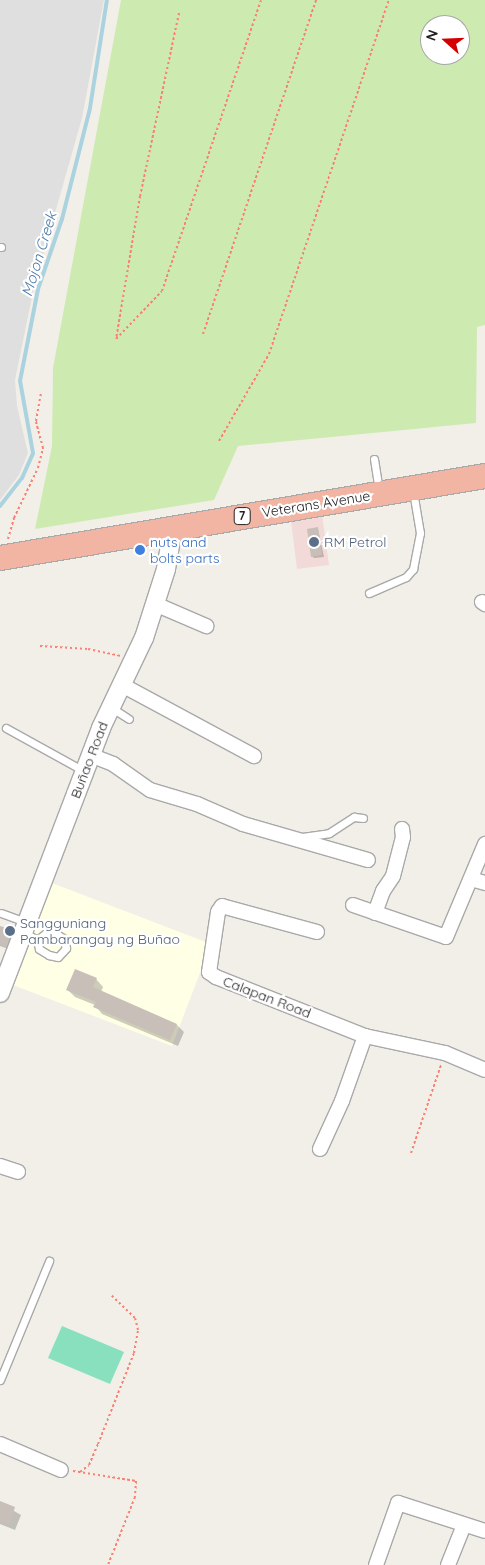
<!DOCTYPE html>
<html>
<head>
<meta charset="utf-8">
<style>
  body { margin:0 }
  #map { position:relative; width:485px; height:1565px; overflow:hidden; background:#f2efe9; font-family:Quicksand,sans-serif }
  div>[style] { position:absolute }
  [style*='--x'] { left:calc(var(--x)*1px); top:calc(var(--y)*1px); width:calc(var(--w)*1px); rotate:calc(var(--a)*1deg) }
  .residential>* { inset:0; background:#e0dfdf }
  .commercial>* { inset:0; background:#f2dad9 }
  .education>* { inset:0; background:#ffffe5 }
  .grass>* { inset:0; background:#cdebb0 }
  .pitch>* { inset:0; background:#88e0be }
  .shadow>* { inset:0; background:#0003 }
  .stream>* { height:4px; margin:-2px; padding:0 2px; transform-origin:2px; border-radius:2px; background:#aad3df }
  .building>* { inset:0; background:#c7bfb8 }
  .path>* { height:2px; margin-top:-1px; transform-origin:0; background:repeating-linear-gradient(90deg,#fa8072 0 2.5px,transparent 0 5px) }
  .roads { filter:drop-shadow(1px 0 #a9a9a9) drop-shadow(-1px 0 #a9a9a9) drop-shadow(0 1px #a9a9a9) drop-shadow(0 -1px #a9a9a9) }
  .service>* { height:7px; margin:-3.5px; padding:0 3.5px; transform-origin:3.5px; border-radius:3.5px; background:#fff }
  .minor>* { height:14px; margin:-7px; padding:0 7px; transform-origin:7px; border-radius:7px; background:#fff }
  .tertiary>* { height:18px; margin:-9px; padding:0 9px; transform-origin:9px; border-radius:9px; background:#fff }
  .trunk>* { height:24px; margin:-12px; padding:0 12px; transform-origin:12px; border-radius:12px; background:#f2b4a3 }
  .dots>* { width:14px; height:14px; translate:-50% -50%; box-sizing:border-box; border:2px solid #fff; border-radius:50% }
  span { translate:-50% -50%; white-space:nowrap; text-align:center; line-height:1.15; -webkit-text-stroke:4.5px #fff; paint-order:stroke }
  .shield-label span { padding:1px 4px; background:#fff; border:1px solid; border-radius:4px; -webkit-text-stroke-width:0 }
  .shield-label { font-size:12px; color:#222; font-weight:700 }
  .street-label { font-size:14px; color:#222 }
  .shop-label { font-size:14px; color:#366cbe }
  .left { translate:0 -50%; text-align:left }
  .service-label { font-size:14px; color:#4e5e75 }
  .water-label { font-size:15px; color:#4a7aab; font-style:italic }
  .north { position:absolute; left:420px; top:15px; width:50px; height:50px; box-sizing:border-box; background:#fff; border:1px solid #a7a7a7; border-radius:50%; rotate:290deg; font-size:14px; font-weight:700; line-height:20px; text-align:center; color:#222 }
  .north::after { content:''; display:block; margin:auto; width:18px; height:22px; background:#d40000; clip-path:polygon(50% 0,100% 100%,50% 72%,0 100%) }
</style>
</head>
<body>
<div id="map">
  <div class="residential">
    <i style="clip-path:polygon(0 0,104px 0,82px 118px,34px 287px,15px 380px,17px 406px,28px 453px,19px 475px,0 500px)"></i>
  </div>
  <div class="commercial">
    <i style="clip-path:polygon(322px 515px,329px 565px,297px 569px,291px 521px)"></i>
  </div>
  <div class="education">
    <i style="clip-path:polygon(52px 883px,211px 944px,172px 1046px,13px 985px)"></i>
  </div>
  <div class="grass">
    <i style="clip-path:polygon(evenodd,121px 0,485px 0,485px 325px,477px 327px,476px 423px,238px 446px,214px 500px,35px 529px,52px 446px,53px 368px,121px 0,430px 25px,460px 25px,460px 55px,430px 55px,430px 25px)"></i>
  </div>
  <div class="pitch">
    <i style="clip-path:polygon(62px 1326px,124px 1352px,110px 1384px,48px 1358px)"></i>
  </div>
  <div class="shadow">
    <i style="clip-path:polygon(318px 529px,324px 557px,314px 558px,312px 556px)"></i>
    <i style="clip-path:polygon(0 927px,17px 936px,11px 950px,0 946px)"></i>
    <i style="clip-path:polygon(96px 979px,103px 987px,101px 992px,177px 1025px,184px 1032px,178px 1046px,102px 1014px,95px 1005px,75px 997px,68px 990px)"></i>
    <i style="clip-path:polygon(0 1503px,21px 1515px,15px 1530px,0 1524px)"></i>
  </div>
  <div class="stream">
    <i style="--x:0;--y:506;--w:36;--a:-52"></i>
    <i style="--x:22;--y:478;--w:27;--a:-66"></i>
    <i style="--x:33;--y:453;--w:73;--a:-100.2"></i>
    <i style="--x:20;--y:381;--w:94;--a:-78.9"></i>
    <i style="--x:38;--y:289;--w:74;--a:-71.1"></i>
    <i style="--x:62;--y:219;--w:114;--a:-75.8"></i>
    <i style="--x:90;--y:108;--w:109;--a:-81.1"></i>
  </div>
  <div class="building">
    <i style="clip-path:polygon(318px 527px,322px 555px,311px 557px,307px 529px)"></i>
    <i style="clip-path:polygon(0 926px,13px 930px,7px 946px,0 944px)"></i>
    <i style="clip-path:polygon(75px 969px,97px 978px,93px 987px,177px 1024px,170px 1040px,93px 1007px,96px 1002px,66px 990px)"></i>
    <i style="clip-path:polygon(0 1501px,15px 1507px,9px 1525px,0 1521px)"></i>
  </div>
  <div class="path">
    <i style="--x:179;--y:13;--w:187;--a:102"></i>
    <i style="--x:140;--y:196;--w:145;--a:99.5"></i>
    <i style="--x:116;--y:339;--w:66;--a:-46.2"></i>
    <i style="--x:162;--y:291;--w:307;--a:-71.2"></i>
    <i style="--x:203;--y:334;--w:353;--a:-71.3"></i>
    <i style="--x:219;--y:441;--w:100;--a:-60.1"></i>
    <i style="--x:269;--y:354;--w:374;--a:-71.3"></i>
    <i style="--x:8;--y:539;--w:22;--a:-74"></i>
    <i style="--x:14;--y:518;--w:55;--a:-64.4"></i>
    <i style="--x:38;--y:468;--w:21;--a:-76"></i>
    <i style="--x:43;--y:448;--w:28;--a:-105"></i>
    <i style="--x:36;--y:421;--w:29;--a:-80"></i>
    <i style="--x:40;--y:646;--w:48;--a:3.6"></i>
    <i style="--x:88;--y:649;--w:33;--a:12"></i>
    <i style="--x:411;--y:1153;--w:93;--a:-71.2"></i>
    <i style="--x:73;--y:1471;--w:64;--a:9"></i>
    <i style="--x:136;--y:1481;--w:16;--a:94"></i>
    <i style="--x:135;--y:1497;--w:73;--a:111.7"></i>
    <i style="--x:80;--y:1472;--w:11;--a:-38"></i>
    <i style="--x:89;--y:1465;--w:23;--a:-67"></i>
    <i style="--x:98;--y:1444;--w:98;--a:-68.4"></i>
    <i style="--x:134;--y:1353;--w:23;--a:-80"></i>
    <i style="--x:138;--y:1330;--w:12;--a:-104"></i>
    <i style="--x:135;--y:1318;--w:35;--a:-136"></i>
  </div>
  <div class="roads">
    <div class="service">
      <i style="--x:0;--y:247;--w:1;--a:0"></i>
      <i style="--x:374;--y:459;--w:32;--a:81"></i>
      <i style="--x:369;--y:593;--w:40;--a:-23.4"></i>
      <i style="--x:406;--y:577;--w:11;--a:-49"></i>
      <i style="--x:413;--y:569;--w:37;--a:-79"></i>
      <i style="--x:420;--y:533;--w:43;--a:-99.5"></i>
      <i style="--x:112;--y:708;--w:20;--a:33"></i>
      <i style="--x:6;--y:728;--w:89;--a:28.9"></i>
      <i style="--x:302;--y:837;--w:27;--a:-8"></i>
      <i style="--x:329;--y:833;--w:30;--a:-33"></i>
      <i style="--x:354;--y:817;--w:9;--a:6"></i>
      <i style="--x:1;--y:913;--w:27;--a:20"></i>
      <i style="--x:24;--y:932;--w:15;--a:32"></i>
      <i style="--x:37;--y:940;--w:9;--a:77"></i>
      <i style="--x:39;--y:949;--w:12;--a:31"></i>
      <i style="--x:49;--y:955;--w:9;--a:13"></i>
      <i style="--x:58;--y:957;--w:12;--a:-48"></i>
      <i style="--x:66;--y:948;--w:10;--a:-107"></i>
      <i style="--x:63;--y:938;--w:6;--a:-149"></i>
      <i style="--x:58;--y:935;--w:12;--a:-171"></i>
      <i style="--x:46;--y:933;--w:11;--a:142"></i>
      <i style="--x:0;--y:1380;--w:129;--a:-67.6"></i>
    </div>
    <div class="minor">
      <i style="--x:482;--y:602;--w:4;--a:34"></i>
      <i style="--x:155;--y:604;--w:56;--a:23.3"></i>
      <i style="--x:122;--y:685;--w:150;--a:28.3"></i>
      <i style="--x:90;--y:755;--w:25;--a:21"></i>
      <i style="--x:113;--y:764;--w:45;--a:35.1"></i>
      <i style="--x:150;--y:790;--w:49;--a:16.6"></i>
      <i style="--x:197;--y:804;--w:50;--a:23.5"></i>
      <i style="--x:243;--y:824;--w:130;--a:16.1"></i>
      <i style="--x:471;--y:879;--w:15;--a:16"></i>
      <i style="--x:353;--y:905;--w:98;--a:19"></i>
      <i style="--x:446;--y:937;--w:101;--a:-67.2"></i>
      <i style="--x:375;--y:913;--w:23;--a:-70"></i>
      <i style="--x:383;--y:891;--w:18;--a:-56"></i>
      <i style="--x:393;--y:876;--w:40;--a:-75.6"></i>
      <i style="--x:403;--y:837;--w:8;--a:-97"></i>
      <i style="--x:317;--y:932;--w:98;--a:-164.7"></i>
      <i style="--x:222;--y:906;--w:7;--a:124"></i>
      <i style="--x:218;--y:912;--w:61;--a:98.5"></i>
      <i style="--x:209;--y:972;--w:9;--a:36"></i>
      <i style="--x:216;--y:977;--w:160;--a:21.6"></i>
      <i style="--x:365;--y:1036;--w:82;--a:12"></i>
      <i style="--x:445;--y:1053;--w:43;--a:23"></i>
      <i style="--x:320;--y:1149;--w:53;--a:-65.4"></i>
      <i style="--x:342;--y:1101;--w:69;--a:-70.5"></i>
      <i style="--x:0;--y:1166;--w:19;--a:18"></i>
      <i style="--x:0;--y:1444;--w:66;--a:23.1"></i>
      <i style="--x:376;--y:1565;--w:66;--a:-70.5"></i>
      <i style="--x:398;--y:1503;--w:91;--a:17.8"></i>
      <i style="--x:448;--y:1565;--w:43;--a:-68.2"></i>
    </div>
    <div class="tertiary">
      <i style="--x:0;--y:993;--w:284;--a:-69.1"></i>
      <i style="--x:101;--y:728;--w:100;--a:-64.5"></i>
      <i style="--x:144;--y:638;--w:72;--a:-72.3"></i>
      <i style="--x:166;--y:569;--w:42;--a:-80.3"></i>
    </div>
    <div class="trunk">
      <i style="--x:0;--y:558;--w:492;--a:-9.6"></i>
    </div>
  </div>
  <div class="dots">
    <i style="left:314px;top:542px;background:#5c6f8a"></i>
    <i style="left:140px;top:550px;background:#3f7fe0"></i>
    <i style="left:10px;top:931px;background:#5c6f8a"></i>
  </div>
  <div class="shield-label">
    <span style="left:242px;top:516px">7</span>
  </div>
  <div class="street-label">
    <span style="left:316px;top:504px;rotate:-9deg">Veterans Avenue</span>
    <span style="left:89px;top:760px;rotate:-69deg">Buñao Road</span>
    <span style="left:267px;top:997px;rotate:21deg">Calapan Road</span>
  </div>
  <div class="shop-label">
    <span class="left" style="left:150px;top:550px">nuts and<br>bolts parts</span>
  </div>
  <div class="service-label">
    <span class="left" style="left:324px;top:542px">RM Petrol</span>
    <span class="left" style="left:20px;top:931px">Sangguniang<br>Pambarangay ng Buñao</span>
  </div>
  <div class="water-label">
    <span style="left:39px;top:254px;rotate:-73deg">Mojon Creek</span>
  </div>
  <div class="north">N</div>
</div>
</body>
</html>
